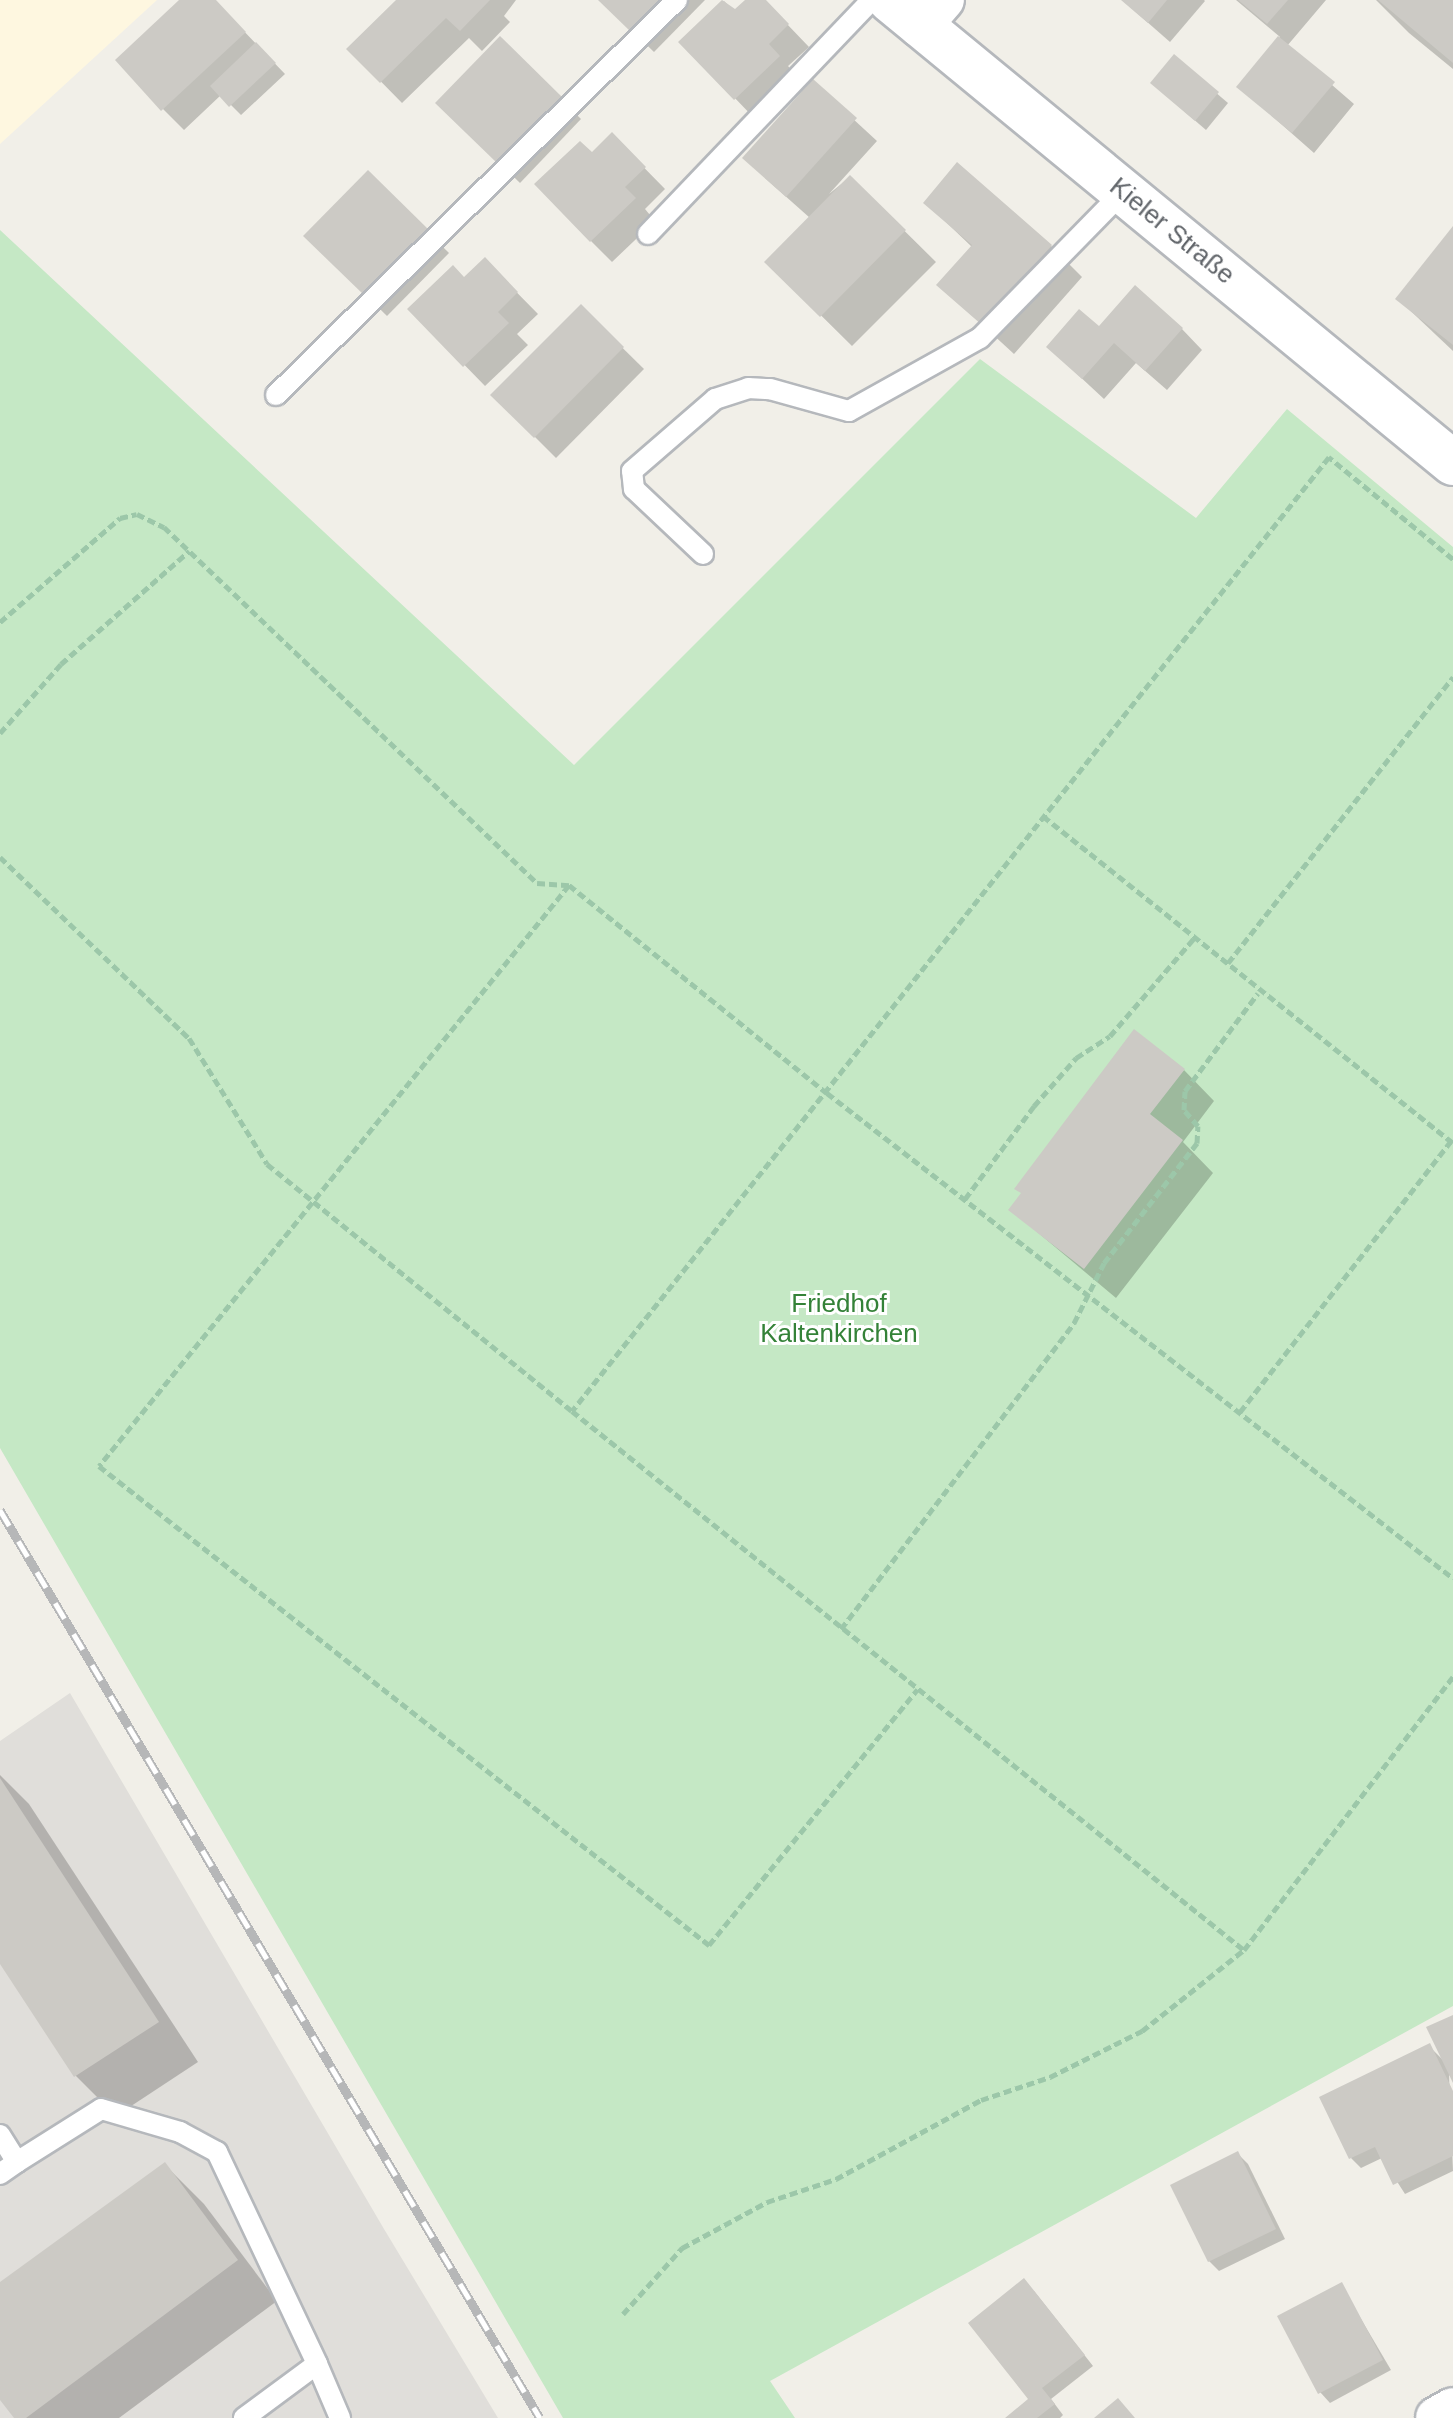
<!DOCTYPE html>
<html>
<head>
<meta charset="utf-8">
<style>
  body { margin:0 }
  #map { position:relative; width:1453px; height:2418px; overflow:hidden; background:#f1efe8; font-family:Helvetica,sans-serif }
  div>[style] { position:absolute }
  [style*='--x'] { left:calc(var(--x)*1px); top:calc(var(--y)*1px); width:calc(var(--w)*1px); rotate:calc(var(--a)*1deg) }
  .commercial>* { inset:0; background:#fef7e0 }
  .industrial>* { inset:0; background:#e0deda }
  .green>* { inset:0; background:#c5e8c5 }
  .shadow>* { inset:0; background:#0003 }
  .building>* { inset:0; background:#cccac5 }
  .path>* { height:5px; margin-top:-2.5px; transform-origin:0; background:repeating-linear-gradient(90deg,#9cc7a9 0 8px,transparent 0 12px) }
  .roads { filter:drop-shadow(2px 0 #b5b8bc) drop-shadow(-2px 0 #b5b8bc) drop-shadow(0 2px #b5b8bc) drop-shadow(0 -2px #b5b8bc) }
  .service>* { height:20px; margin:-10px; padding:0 10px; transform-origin:10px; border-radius:10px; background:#fff }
  .minor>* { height:42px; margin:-21px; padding:0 21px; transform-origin:21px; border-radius:21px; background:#fff }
  .secondary>* { height:44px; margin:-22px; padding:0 22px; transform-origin:22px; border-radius:22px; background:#fff }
  .rail>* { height:9px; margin-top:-4.5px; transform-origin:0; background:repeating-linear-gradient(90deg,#fff 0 18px,#b6b7b8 0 36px); box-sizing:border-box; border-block:2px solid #b6b7b8 }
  span { translate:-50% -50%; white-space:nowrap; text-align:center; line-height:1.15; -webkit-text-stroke:6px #fff; paint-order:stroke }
  .street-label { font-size:26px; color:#5f6368 }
  .park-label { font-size:26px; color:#348238 }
</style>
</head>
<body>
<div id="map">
  <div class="commercial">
    <i style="clip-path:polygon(0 0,157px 0,0 144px)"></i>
  </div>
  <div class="industrial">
    <i style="clip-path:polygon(70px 1693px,384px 2229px,498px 2418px,0 2418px,0 1741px)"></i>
  </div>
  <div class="green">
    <i style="clip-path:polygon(0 230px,574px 765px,980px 359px,1196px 518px,1287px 409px,1453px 547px,1453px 2006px,770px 2381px,795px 2418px,563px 2418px,0 1448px)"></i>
  </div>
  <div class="shadow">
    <i style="clip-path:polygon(182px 0,214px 0,285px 74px,241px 115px,221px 95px,184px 130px,163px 109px)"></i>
    <i style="clip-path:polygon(399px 0,516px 0,504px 16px,510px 22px,482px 51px,469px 38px,402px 103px,349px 49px)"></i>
    <i style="clip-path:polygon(600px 0,705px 0,654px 52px)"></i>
    <i style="clip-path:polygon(748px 0,764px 0,809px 47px,788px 66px,799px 78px,756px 120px,681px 42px,724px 1px,735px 12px)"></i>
    <i style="clip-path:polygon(1122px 0,1204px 0,1205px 1px,1170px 42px)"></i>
    <i style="clip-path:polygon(1236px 0,1326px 0,1287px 46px,1354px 104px,1314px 153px,1239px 87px,1280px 37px)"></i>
    <i style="clip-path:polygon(1376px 0,1453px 0,1453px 69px,1409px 33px)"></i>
    <i style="clip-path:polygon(500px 39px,581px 119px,520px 183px,438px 103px)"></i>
    <i style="clip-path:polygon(1174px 57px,1228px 103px,1206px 130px,1163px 93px)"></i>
    <i style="clip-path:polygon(813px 82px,877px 141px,829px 194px,850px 177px,936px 262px,852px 346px,767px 262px,810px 218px,765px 178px)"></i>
    <i style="clip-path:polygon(612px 135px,665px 189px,645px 209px,655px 221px,612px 262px,591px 241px,592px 155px)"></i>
    <i style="clip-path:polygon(368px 173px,449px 253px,387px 316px,306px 236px)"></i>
    <i style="clip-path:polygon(925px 202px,1051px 246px,1082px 277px,1014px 354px,939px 285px,972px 247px)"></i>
    <i style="clip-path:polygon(1453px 229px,1453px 351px,1398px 299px)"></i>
    <i style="clip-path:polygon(485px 260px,538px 314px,517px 334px,528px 345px,485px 386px,410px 309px,464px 279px)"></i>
    <i style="clip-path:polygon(581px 307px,644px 369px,556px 458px,493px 395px)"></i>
    <i style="clip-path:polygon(1099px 329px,1182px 329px,1202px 350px,1167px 390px,1136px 363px,1104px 399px,1048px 347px)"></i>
    <i style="clip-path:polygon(1184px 1070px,1214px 1101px,1183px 1142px,1213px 1173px,1116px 1298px,1011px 1210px)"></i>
    <i style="clip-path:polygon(0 1775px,29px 1804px,198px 2062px,116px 2116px,76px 2076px,0 1960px)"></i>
    <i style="clip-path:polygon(1453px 2017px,1453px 2078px,1449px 2075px,1453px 2171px,1405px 2194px,1382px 2158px,1361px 2168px,1351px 2158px,1429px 2046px,1443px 2060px)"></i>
    <i style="clip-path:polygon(1238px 2154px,1248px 2164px,1285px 2239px,1219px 2271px,1209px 2261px)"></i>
    <i style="clip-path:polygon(165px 2165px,204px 2204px,277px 2301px,119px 2418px,16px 2418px,0 2397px,0 2285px)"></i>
    <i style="clip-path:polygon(1341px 2285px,1391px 2370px,1330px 2403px,1320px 2392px)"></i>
    <i style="clip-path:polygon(1034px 2291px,1093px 2366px,1051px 2399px,1063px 2415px,1060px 2418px,1010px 2418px,1031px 2399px)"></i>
  </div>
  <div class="building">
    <i style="clip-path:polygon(179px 0,216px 0,246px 32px,161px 111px,115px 60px)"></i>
    <i style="clip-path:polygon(396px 0,490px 0,460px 31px,446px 18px,380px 83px,346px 49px)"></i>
    <i style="clip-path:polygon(598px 0,664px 0,632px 33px)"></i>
    <i style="clip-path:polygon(722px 0,735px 9px,745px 0,766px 0,789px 24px,769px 44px,780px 56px,734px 100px,678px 42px)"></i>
    <i style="clip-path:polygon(1121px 0,1167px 0,1148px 23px)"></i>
    <i style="clip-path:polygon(1238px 0,1288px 0,1267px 24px)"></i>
    <i style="clip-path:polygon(1378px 0,1453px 0,1453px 63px)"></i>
    <i style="clip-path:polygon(500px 36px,562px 97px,497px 163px,435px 103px)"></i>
    <i style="clip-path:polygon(1278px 36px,1335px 82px,1292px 133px,1236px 87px)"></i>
    <i style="clip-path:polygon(256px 42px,276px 63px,229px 107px,210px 86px)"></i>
    <i style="clip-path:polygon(1174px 54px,1219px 92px,1195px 121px,1150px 83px)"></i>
    <i style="clip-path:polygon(813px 79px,857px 118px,786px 197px,742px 158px)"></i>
    <i style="clip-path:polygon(612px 132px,646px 167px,625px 187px,636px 198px,590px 242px,534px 184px,580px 141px,592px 152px)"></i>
    <i style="clip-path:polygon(957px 162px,1052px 245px,982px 325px,936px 285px,972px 245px,923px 203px)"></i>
    <i style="clip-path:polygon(368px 170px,429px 230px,365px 296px,303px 236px)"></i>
    <i style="clip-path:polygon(850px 175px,906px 230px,820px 317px,764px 262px)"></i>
    <i style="clip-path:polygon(1453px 226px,1453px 345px,1395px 299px)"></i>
    <i style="clip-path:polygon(485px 257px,518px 292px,498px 312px,509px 323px,463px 367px,407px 309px,453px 265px,464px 277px)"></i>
    <i style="clip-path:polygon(1135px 285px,1183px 328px,1145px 371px,1114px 343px,1082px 379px,1046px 347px,1079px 309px,1099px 326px)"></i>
    <i style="clip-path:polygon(581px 304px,624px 347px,534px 438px,490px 395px)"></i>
    <i style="clip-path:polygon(1134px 1029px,1185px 1069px,1150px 1114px,1183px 1140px,1084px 1269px,1008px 1210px,1021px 1193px,1014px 1189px)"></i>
    <i style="clip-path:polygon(0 1778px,159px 2022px,74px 2077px,0 1964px)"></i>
    <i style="clip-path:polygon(1453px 2015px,1453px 2083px,1426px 2027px)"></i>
    <i style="clip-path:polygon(1430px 2043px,1453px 2091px,1453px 2156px,1393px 2185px,1375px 2147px,1349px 2159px,1319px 2097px)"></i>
    <i style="clip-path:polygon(1238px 2151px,1276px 2229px,1208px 2262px,1170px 2185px)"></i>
    <i style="clip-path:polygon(165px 2162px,238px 2260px,26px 2418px,14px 2418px,0 2400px,0 2282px)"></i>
    <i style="clip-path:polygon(1024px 2278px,1085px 2355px,1042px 2388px,1055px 2404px,1037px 2418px,1005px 2418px,1028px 2399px,968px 2323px)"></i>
    <i style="clip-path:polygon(1342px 2282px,1383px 2360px,1318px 2394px,1277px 2316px)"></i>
    <i style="clip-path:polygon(1118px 2398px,1135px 2418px,1094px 2418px)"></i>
  </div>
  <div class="path">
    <i style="--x:1453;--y:559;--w:161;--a:-140.6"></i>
    <i style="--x:1329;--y:457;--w:1218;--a:128.43"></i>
    <i style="--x:572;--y:1411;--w:861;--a:38.73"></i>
    <i style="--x:1244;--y:1950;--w:344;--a:-52.6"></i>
    <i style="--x:0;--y:622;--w:159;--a:-40.9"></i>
    <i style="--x:120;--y:518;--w:17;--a:-13"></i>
    <i style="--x:137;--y:514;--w:30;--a:26"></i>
    <i style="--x:164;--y:527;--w:516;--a:43.66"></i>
    <i style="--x:537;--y:883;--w:32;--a:4"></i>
    <i style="--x:569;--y:885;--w:331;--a:38.9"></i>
    <i style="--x:827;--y:1093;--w:792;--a:37.77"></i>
    <i style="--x:0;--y:733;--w:92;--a:-48.5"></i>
    <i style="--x:61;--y:664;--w:171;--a:-41.4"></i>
    <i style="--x:1043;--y:816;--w:524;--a:38.57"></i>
    <i style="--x:0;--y:857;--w:262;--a:43.8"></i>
    <i style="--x:189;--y:1038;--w:148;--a:58.2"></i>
    <i style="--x:267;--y:1164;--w:392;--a:39"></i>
    <i style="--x:569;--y:885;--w:747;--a:128.97"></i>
    <i style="--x:99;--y:1466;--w:776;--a:38.14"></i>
    <i style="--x:709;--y:1945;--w:330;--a:-50.8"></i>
    <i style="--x:1228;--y:963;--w:364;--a:-51.8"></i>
    <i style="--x:965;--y:1199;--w:116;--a:-53.4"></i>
    <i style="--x:1034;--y:1106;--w:64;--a:-48.8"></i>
    <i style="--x:1076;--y:1058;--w:40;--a:-32.9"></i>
    <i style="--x:1110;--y:1036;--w:132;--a:-49.3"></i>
    <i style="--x:1240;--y:1412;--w:345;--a:-52.1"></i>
    <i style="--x:841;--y:1629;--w:385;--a:-52.7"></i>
    <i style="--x:1074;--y:1323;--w:67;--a:-63.4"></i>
    <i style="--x:1104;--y:1263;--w:152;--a:-52.2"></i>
    <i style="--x:1197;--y:1143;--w:17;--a:-87"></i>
    <i style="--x:1198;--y:1126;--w:21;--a:-131"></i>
    <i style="--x:1184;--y:1110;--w:19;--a:-87"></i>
    <i style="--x:1185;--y:1091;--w:122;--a:-53.3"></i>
    <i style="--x:623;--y:2314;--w:89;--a:-48.2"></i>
    <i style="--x:682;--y:2248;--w:97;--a:-28.4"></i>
    <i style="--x:767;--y:2202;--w:73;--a:-18.4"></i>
    <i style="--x:836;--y:2179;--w:165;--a:-28.6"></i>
    <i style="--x:981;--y:2100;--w:73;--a:-18.4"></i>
    <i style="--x:1050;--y:2077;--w:103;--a:-26.6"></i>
    <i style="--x:1142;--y:2031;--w:130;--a:-38.5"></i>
  </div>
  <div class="roads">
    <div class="service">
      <i style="--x:648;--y:234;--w:324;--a:-46.3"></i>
      <i style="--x:276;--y:395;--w:563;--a:-44.57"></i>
      <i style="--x:703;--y:554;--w:95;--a:-136.7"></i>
      <i style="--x:634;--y:489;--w:18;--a:-96"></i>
      <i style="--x:632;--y:471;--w:110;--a:-40.9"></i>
      <i style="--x:715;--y:399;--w:35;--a:-18"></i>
      <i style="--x:748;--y:388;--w:22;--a:3"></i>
      <i style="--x:770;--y:389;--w:82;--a:15.6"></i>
      <i style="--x:849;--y:411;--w:150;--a:-29.1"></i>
      <i style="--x:980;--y:338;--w:204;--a:-45.6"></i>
      <i style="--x:0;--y:2135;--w:32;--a:58"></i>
      <i style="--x:17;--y:2162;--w:21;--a:145"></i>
      <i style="--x:17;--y:2162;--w:99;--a:-32.2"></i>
      <i style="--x:101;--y:2109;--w:82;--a:16.2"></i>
      <i style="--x:180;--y:2132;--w:42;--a:28.4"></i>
      <i style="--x:217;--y:2152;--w:234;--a:64.7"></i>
      <i style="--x:317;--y:2364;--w:91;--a:143.5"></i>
      <i style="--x:317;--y:2364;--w:59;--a:66.9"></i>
    </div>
    <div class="minor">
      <i style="--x:920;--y:26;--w:35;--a:-49"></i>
      <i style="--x:1437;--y:2418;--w:18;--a:-29"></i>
    </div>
    <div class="secondary">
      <i style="--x:890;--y:0;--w:729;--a:39.43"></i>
    </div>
  </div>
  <div class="rail">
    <i style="--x:0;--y:1510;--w:1056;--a:59.26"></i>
  </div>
  <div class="street-label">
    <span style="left:1172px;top:231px;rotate:39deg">Kieler Straße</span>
  </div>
  <div class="park-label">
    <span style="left:839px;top:1319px">Friedhof<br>Kaltenkirchen</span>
  </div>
</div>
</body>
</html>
